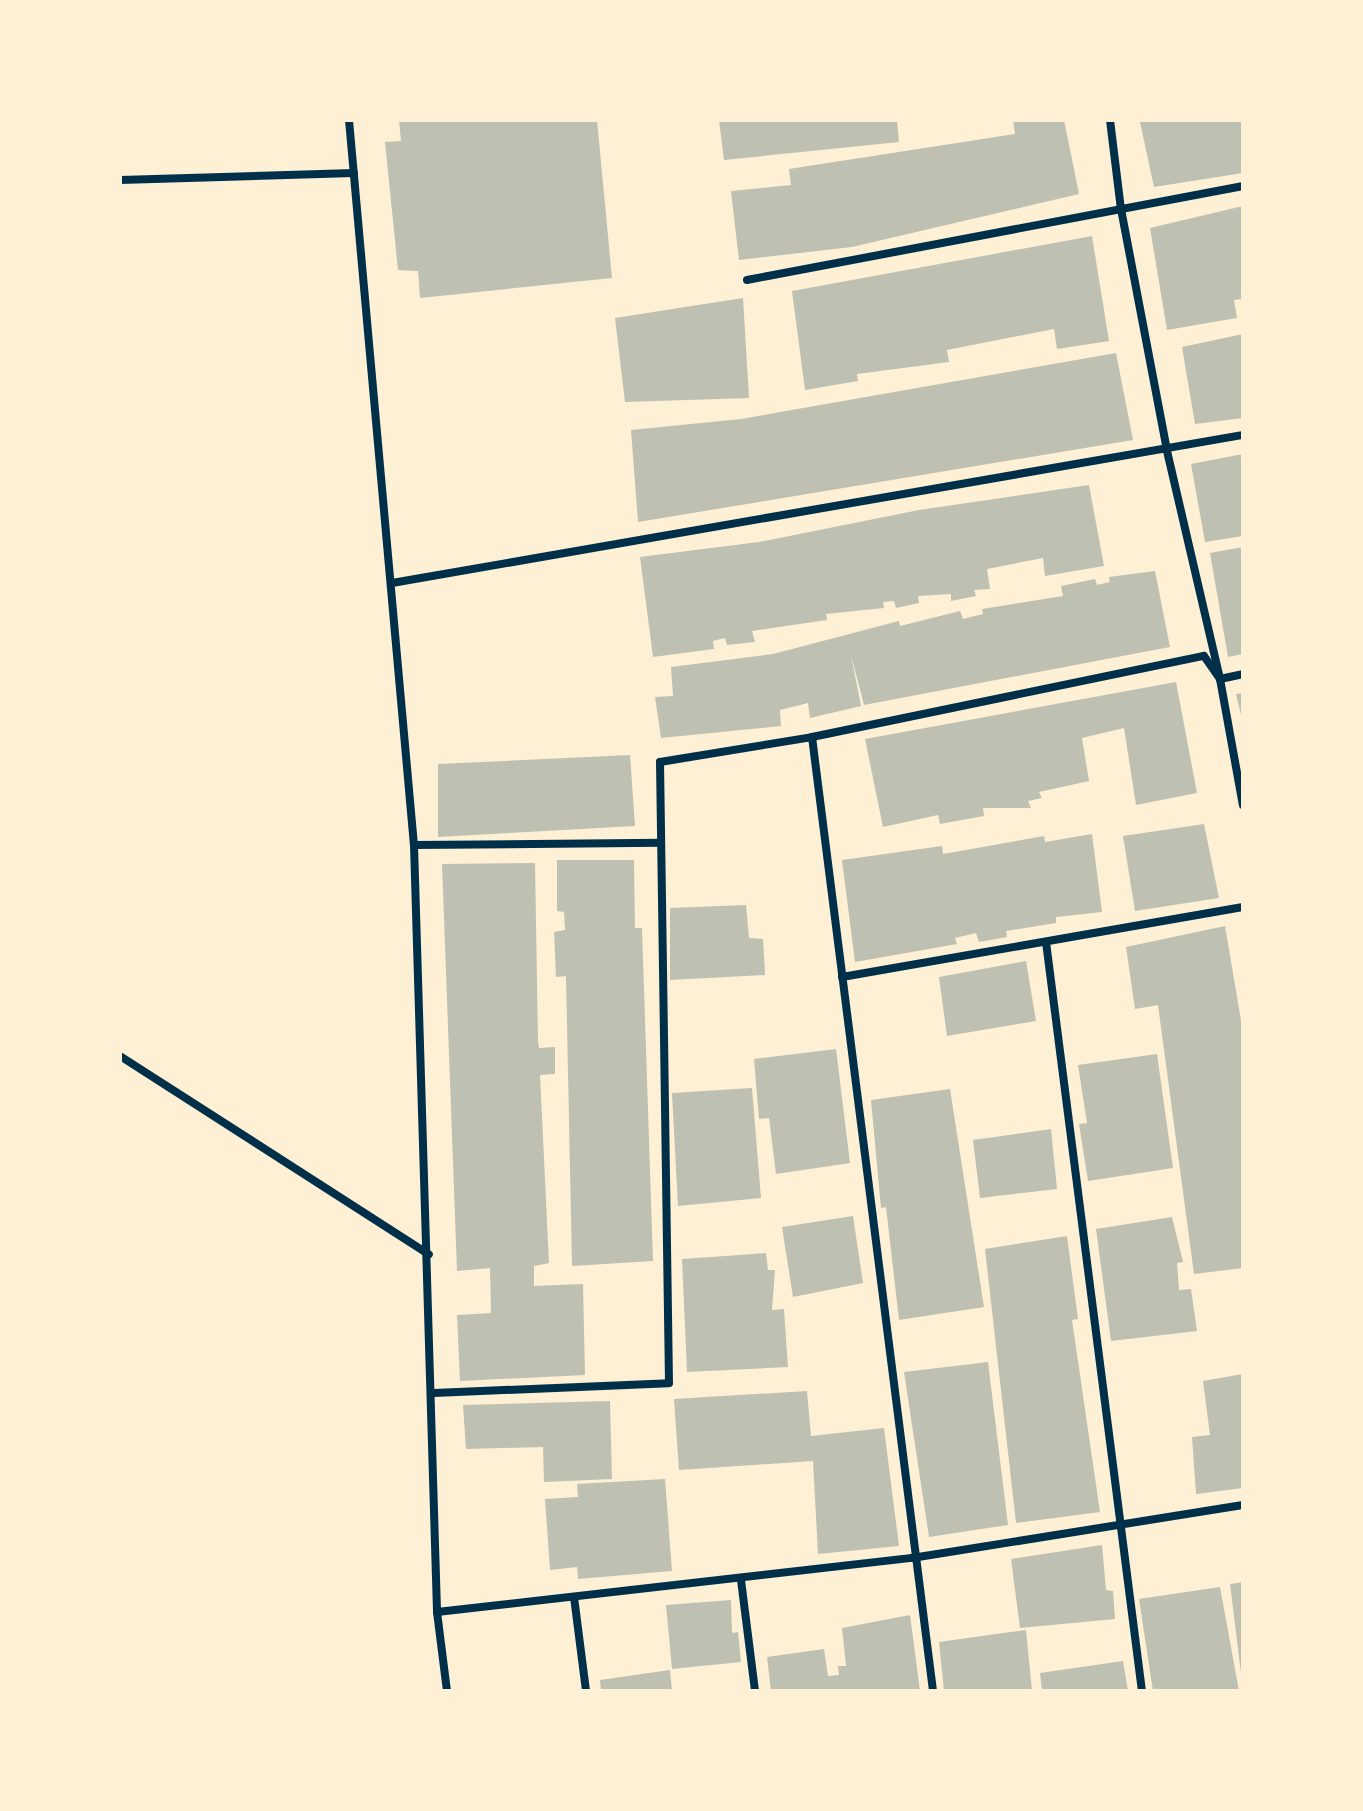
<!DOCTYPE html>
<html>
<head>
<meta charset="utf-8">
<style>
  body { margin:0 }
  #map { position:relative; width:1363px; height:1811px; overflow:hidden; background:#fdf0d5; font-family:Montserrat,sans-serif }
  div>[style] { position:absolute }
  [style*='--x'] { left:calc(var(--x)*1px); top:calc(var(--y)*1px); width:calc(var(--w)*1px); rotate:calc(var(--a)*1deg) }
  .building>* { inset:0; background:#bec0b2 }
  .minor>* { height:8px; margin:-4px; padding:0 4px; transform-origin:4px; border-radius:4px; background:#003049 }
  span { translate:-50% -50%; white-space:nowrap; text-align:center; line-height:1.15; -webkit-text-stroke:8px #fdf0d5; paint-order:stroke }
  .frame { position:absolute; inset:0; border:122px solid #fdf0d5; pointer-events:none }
</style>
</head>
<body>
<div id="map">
  <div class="building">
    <i style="clip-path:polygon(399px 120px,597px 120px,612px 278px,420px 298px,418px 271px,398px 270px,385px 142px,401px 141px)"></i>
    <i style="clip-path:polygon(719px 120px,897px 120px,899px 142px,724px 160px)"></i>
    <i style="clip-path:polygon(1013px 120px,1064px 120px,1079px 194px,852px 247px,739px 260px,731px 191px,791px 185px,789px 169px,1015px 134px)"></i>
    <i style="clip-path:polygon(1243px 120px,1243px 173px,1154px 187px,1140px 122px)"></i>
    <i style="clip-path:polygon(1243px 206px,1243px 291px,1242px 299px,1234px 300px,1237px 318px,1167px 330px,1150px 228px)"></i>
    <i style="clip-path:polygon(1092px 236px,1109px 341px,1057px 349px,1054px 329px,947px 350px,949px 362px,857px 374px,858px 381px,805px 390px,792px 291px)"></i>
    <i style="clip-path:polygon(743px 298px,749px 398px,625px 402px,615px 318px)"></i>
    <i style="clip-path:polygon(1243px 334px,1243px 418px,1195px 424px,1182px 347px)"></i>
    <i style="clip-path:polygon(1116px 353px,1133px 440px,638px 522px,631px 430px,741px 419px)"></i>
    <i style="clip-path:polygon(1243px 454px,1243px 536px,1205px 542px,1191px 464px)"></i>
    <i style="clip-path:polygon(1089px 485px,1104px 566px,1045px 576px,1043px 558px,987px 569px,990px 589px,974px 590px,976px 596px,951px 601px,951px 594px,918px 596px,919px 603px,896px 608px,894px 601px,883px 602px,884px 608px,826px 614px,827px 620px,752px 631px,755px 642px,727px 645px,725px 638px,713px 641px,714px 649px,653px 657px,640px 557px,759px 542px,919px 510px)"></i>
    <i style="clip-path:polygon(1243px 547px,1243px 654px,1228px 657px,1210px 553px)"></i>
    <i style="clip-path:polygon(1155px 571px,1170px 647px,864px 705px,851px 655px,861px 706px,810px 718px,808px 703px,780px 710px,781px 726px,661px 738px,655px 697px,673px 696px,671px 667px,773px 654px,899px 621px,900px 626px,960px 611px,963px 619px,983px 614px,982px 609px,1063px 596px,1061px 586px,1095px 579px,1097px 585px,1110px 582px,1109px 577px)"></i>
    <i style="clip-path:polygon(1176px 682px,1197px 793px,1136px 805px,1124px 728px,1082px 738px,1089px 781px,1039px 792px,1042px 798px,1028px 801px,1031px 808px,983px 808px,984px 816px,940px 824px,938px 815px,883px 827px,865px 739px)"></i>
    <i style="clip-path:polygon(1243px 693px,1243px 719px,1242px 719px,1236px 694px)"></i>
    <i style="clip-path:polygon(630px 755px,635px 826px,438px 837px,438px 764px)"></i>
    <i style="clip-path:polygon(1204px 824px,1219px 898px,1135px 911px,1123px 836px)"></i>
    <i style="clip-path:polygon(1092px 834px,1102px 912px,1056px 917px,1056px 923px,1006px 931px,1007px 937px,979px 942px,976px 933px,955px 938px,957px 944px,855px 962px,842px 860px,942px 846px,943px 854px,1044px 836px,1045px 842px)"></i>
    <i style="clip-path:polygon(557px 860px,634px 860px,635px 928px,642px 928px,653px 1261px,572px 1266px,566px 976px,556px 977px,554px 932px,565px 930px,564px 912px,557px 911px)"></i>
    <i style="clip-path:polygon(535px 863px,538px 1041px,539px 1048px,555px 1047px,555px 1074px,540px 1075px,549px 1263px,534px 1266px,534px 1286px,583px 1284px,585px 1375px,460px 1381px,457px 1315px,491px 1313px,490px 1268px,457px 1271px,442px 864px)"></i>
    <i style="clip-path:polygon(746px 905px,749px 938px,763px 939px,765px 975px,670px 980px,670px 908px)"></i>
    <i style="clip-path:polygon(1225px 926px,1243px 1032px,1243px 1268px,1194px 1274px,1158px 1005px,1135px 1009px,1126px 947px)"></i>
    <i style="clip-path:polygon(1026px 961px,1036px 1021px,947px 1036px,939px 977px)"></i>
    <i style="clip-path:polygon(836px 1049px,850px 1163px,776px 1174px,769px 1118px,759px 1119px,754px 1059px)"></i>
    <i style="clip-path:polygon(1157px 1054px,1173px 1168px,1088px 1181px,1079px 1124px,1087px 1123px,1078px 1065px)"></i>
    <i style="clip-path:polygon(752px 1088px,761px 1198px,678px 1206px,672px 1093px)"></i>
    <i style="clip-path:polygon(950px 1089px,984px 1307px,899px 1320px,886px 1207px,881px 1208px,871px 1100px)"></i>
    <i style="clip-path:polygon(1051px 1129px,1057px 1189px,980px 1198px,973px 1140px)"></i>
    <i style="clip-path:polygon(853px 1216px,863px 1283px,793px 1297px,782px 1227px)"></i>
    <i style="clip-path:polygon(1172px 1217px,1183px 1262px,1177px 1263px,1179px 1290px,1191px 1289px,1197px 1331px,1111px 1341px,1096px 1229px)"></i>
    <i style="clip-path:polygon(1067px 1236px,1078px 1319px,1072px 1320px,1100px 1512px,1016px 1523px,985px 1249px)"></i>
    <i style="clip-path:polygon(766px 1253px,768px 1270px,775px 1270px,772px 1310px,784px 1309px,788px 1367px,687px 1372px,682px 1259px)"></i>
    <i style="clip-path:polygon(988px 1362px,1008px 1525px,929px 1537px,904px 1372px)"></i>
    <i style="clip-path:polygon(1243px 1374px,1243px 1488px,1196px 1494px,1192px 1437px,1210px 1435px,1203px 1381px)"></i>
    <i style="clip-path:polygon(807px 1391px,811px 1436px,884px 1428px,899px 1546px,818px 1554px,813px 1461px,679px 1470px,674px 1399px)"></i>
    <i style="clip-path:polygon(610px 1401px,612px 1479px,544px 1482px,543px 1447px,466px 1449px,463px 1405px)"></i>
    <i style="clip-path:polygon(665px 1479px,672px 1571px,578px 1579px,577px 1567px,550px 1570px,545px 1499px,578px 1497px,577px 1484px)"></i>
    <i style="clip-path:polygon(1102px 1545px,1106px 1590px,1113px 1591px,1115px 1619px,1020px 1628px,1011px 1559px)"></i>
    <i style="clip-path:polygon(1243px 1582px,1243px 1673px,1241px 1673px,1230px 1584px)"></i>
    <i style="clip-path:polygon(1220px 1587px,1239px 1691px,1153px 1691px,1139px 1599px)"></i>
    <i style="clip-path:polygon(731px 1600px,732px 1633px,738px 1632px,741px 1662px,672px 1669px,666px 1605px)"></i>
    <i style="clip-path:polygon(910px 1615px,920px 1691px,771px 1691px,767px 1657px,824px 1649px,828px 1676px,839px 1675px,838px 1666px,846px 1666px,842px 1628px)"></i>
    <i style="clip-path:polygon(1026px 1630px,1032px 1691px,944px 1691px,939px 1642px)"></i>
    <i style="clip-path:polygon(1123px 1661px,1128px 1691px,1042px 1691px,1040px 1673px)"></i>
    <i style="clip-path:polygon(670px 1670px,672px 1691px,601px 1691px,600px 1680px)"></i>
  </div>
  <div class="minor">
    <i style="--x:349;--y:120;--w:728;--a:84.88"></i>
    <i style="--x:414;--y:845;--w:767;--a:88.28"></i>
    <i style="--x:437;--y:1612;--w:80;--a:82.8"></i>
    <i style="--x:1110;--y:120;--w:90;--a:83"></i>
    <i style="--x:1121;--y:209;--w:246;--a:79.2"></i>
    <i style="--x:1167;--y:451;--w:234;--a:76.9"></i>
    <i style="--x:1220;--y:679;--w:128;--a:79.7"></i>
    <i style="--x:120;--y:180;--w:234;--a:-1.7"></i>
    <i style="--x:747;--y:280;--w:505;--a:-10.73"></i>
    <i style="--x:392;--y:583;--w:864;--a:-9.87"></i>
    <i style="--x:812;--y:737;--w:962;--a:82.77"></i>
    <i style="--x:414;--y:845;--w:247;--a:-0.5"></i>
    <i style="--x:1046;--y:942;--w:755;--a:82.7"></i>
    <i style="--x:842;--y:977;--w:407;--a:-9.9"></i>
    <i style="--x:120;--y:1056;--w:367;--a:32.7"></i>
    <i style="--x:434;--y:1393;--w:235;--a:-2.4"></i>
    <i style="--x:669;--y:1383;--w:621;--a:-90.83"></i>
    <i style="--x:660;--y:762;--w:154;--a:-9.3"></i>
    <i style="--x:812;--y:737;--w:400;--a:-11.7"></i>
    <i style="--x:1204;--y:656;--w:28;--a:55"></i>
    <i style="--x:1220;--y:679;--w:24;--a:-12"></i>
    <i style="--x:741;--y:1580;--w:112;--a:82.8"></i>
    <i style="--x:574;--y:1597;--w:95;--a:82.7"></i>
    <i style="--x:437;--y:1612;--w:478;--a:-6.5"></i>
    <i style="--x:912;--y:1558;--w:335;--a:-9.1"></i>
  </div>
  <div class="frame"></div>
</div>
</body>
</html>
